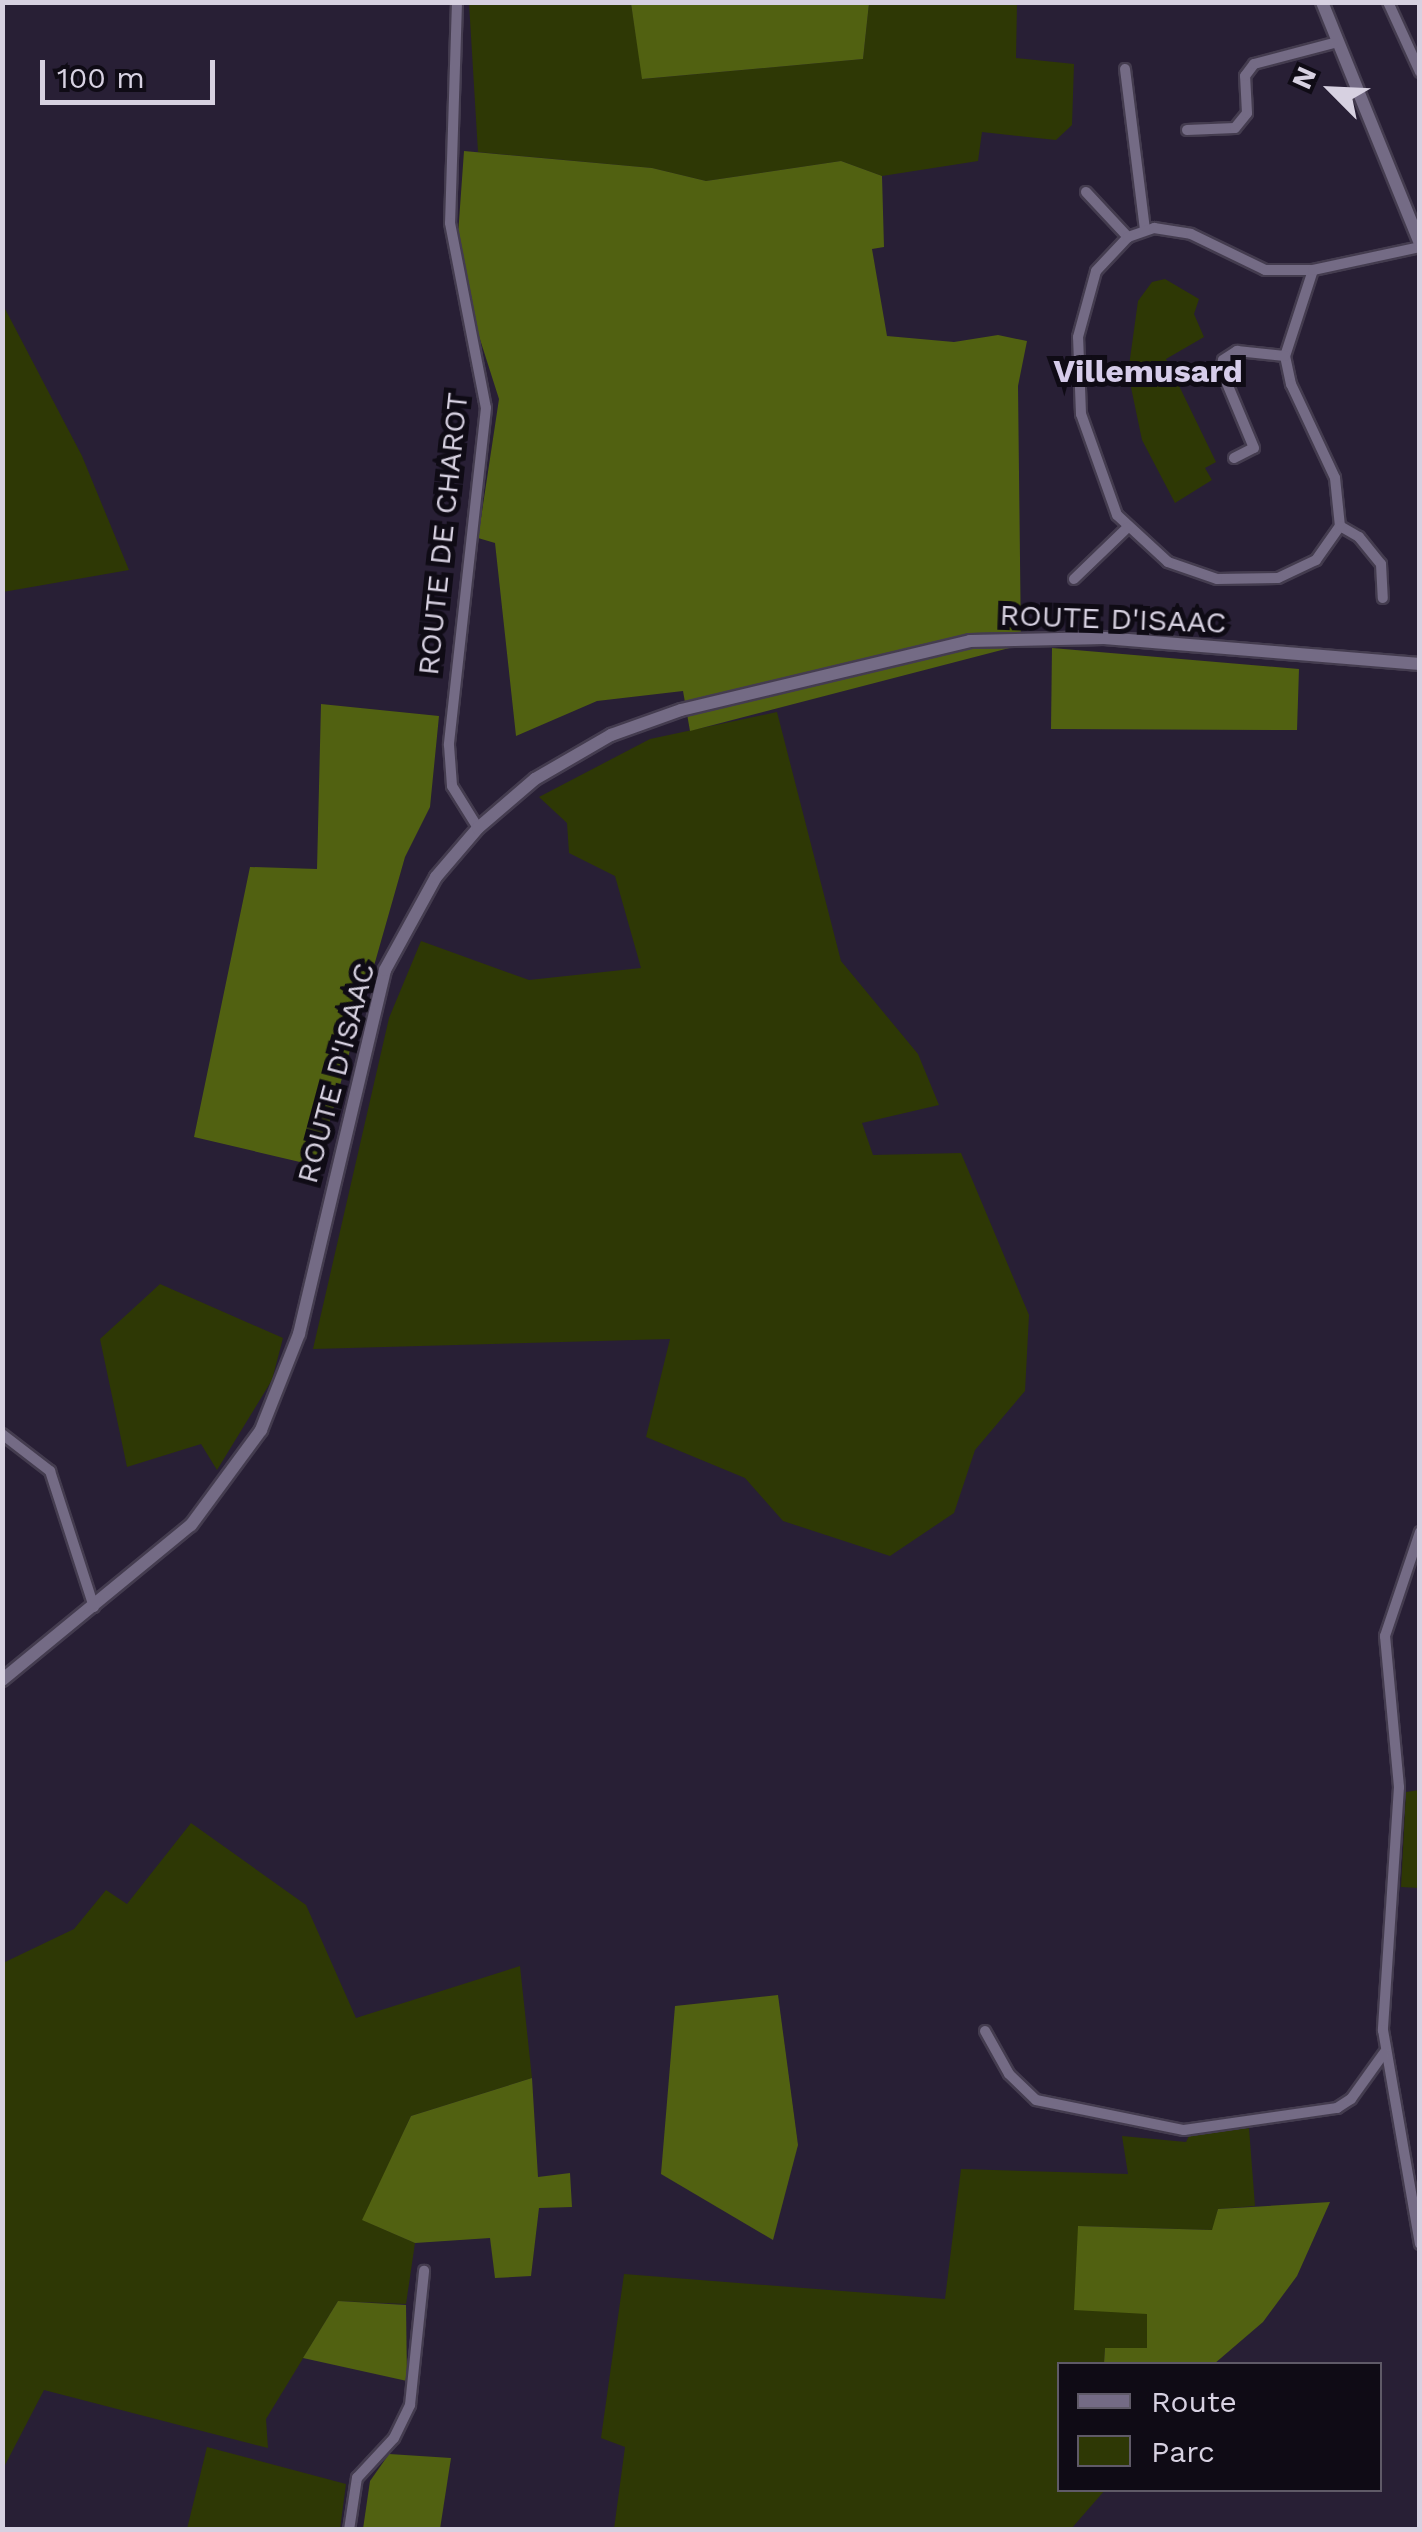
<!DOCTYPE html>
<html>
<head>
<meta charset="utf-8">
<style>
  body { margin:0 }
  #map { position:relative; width:1422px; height:2532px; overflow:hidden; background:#281f35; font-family:"Work Sans",sans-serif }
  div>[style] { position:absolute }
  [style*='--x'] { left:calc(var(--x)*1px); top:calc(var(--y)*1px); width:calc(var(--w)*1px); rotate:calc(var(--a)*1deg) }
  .green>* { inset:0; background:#2e3805 }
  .forest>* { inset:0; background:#516111 }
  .roads { filter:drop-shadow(2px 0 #443c4f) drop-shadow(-2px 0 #443c4f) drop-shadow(0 2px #443c4f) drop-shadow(0 -2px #443c4f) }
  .minor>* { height:10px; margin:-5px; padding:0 5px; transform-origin:5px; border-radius:5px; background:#746b85 }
  .tertiary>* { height:12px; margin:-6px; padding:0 6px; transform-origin:6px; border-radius:6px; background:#746b85 }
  span { translate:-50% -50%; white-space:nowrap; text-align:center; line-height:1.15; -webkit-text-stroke:10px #0f0b15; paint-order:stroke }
  .street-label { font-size:30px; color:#d7d1e1 }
  .neighbourhood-label { font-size:32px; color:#d6ccea; font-weight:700 }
  .frame { position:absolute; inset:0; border:5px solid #d7d1e1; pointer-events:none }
  .legend { position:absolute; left:1057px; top:2362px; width:325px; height:130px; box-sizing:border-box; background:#0f0b15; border:2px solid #5f5a67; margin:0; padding:12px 18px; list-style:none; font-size:30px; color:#d7d1e1 }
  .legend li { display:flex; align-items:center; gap:20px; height:50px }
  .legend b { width:50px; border:2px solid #5f5a67 }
  .north { position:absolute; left:1282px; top:40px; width:100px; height:100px; -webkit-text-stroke:8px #0f0b15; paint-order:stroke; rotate:294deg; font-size:28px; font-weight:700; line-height:40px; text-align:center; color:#d7d1e1 }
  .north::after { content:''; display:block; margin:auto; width:35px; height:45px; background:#d7d1e1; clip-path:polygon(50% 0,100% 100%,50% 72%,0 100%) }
  .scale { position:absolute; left:40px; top:60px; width:175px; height:45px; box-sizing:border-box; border:5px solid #d7d1e1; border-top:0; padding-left:12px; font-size:30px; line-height:35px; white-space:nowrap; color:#d7d1e1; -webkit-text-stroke:8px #0f0b15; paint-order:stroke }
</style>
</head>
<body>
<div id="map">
  <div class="green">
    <i style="clip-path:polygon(469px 3px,631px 3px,643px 79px,863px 59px,869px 3px,1017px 3px,1016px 58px,1074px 64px,1072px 125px,1056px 140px,982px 132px,978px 161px,882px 176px,841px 161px,706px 181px,652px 168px,478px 152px)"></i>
    <i style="clip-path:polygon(1165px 279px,1199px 299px,1194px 314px,1204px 337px,1166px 359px,1216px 462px,1205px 468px,1212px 480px,1175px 503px,1142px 440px,1128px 373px,1138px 301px,1152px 282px)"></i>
    <i style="clip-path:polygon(2px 303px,82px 456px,129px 570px,3px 592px)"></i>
    <i style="clip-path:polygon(777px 712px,841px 961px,918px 1054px,939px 1105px,862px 1123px,873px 1155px,961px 1153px,1029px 1315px,1025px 1391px,975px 1450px,954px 1513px,890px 1556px,783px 1521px,745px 1478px,646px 1437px,670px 1339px,313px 1349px,389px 1018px,421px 941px,529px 980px,641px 968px,615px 876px,569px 853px,567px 823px,539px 797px,650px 739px)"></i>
    <i style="clip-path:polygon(160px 1284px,283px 1338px,272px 1380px,217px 1470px,201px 1444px,127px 1467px,100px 1339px)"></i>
    <i style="clip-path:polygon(1419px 1790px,1419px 1888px,1401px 1887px,1406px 1792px)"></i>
    <i style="clip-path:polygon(191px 1823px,306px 1905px,356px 2018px,520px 1966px,532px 2078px,411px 2116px,363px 2220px,415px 2243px,406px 2304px,338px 2301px,266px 2419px,268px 2448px,44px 2390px,3px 2469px,3px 1963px,74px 1929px,106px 1890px,127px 1904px)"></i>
    <i style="clip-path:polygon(1249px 2128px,1255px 2206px,1218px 2209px,1213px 2230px,1078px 2226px,1147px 2313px,1147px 2349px,1105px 2348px,1104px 2364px,1060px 2364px,1060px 2490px,1105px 2490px,1071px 2529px,614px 2529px,625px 2447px,601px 2438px,624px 2274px,945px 2299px,961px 2169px,1128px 2174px,1122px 2136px,1186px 2142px,1189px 2136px)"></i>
    <i style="clip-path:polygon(207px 2447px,346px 2484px,340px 2529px,187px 2529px)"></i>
  </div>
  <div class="forest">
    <i style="clip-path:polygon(631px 3px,869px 3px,863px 59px,642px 79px)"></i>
    <i style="clip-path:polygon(464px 151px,652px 168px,706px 181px,841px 161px,882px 176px,884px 247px,872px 249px,887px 336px,954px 342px,998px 335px,1027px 341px,1018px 386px,1021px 645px,690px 731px,683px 691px,597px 701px,516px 736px,495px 543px,478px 538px,499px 399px,471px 311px,458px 235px)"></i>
    <i style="clip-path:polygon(1052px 648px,1299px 669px,1297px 730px,1051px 729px)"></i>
    <i style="clip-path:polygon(321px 704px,439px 716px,430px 807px,405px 857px,317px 1166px,194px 1137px,250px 867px,317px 869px)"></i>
    <i style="clip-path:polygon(778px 1995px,798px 2145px,773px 2240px,661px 2174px,675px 2006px)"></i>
    <i style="clip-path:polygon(532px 2078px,538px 2177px,570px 2173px,572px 2207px,539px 2208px,531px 2276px,495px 2278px,490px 2238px,415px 2243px,362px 2220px,411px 2116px)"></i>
    <i style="clip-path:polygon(1330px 2202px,1297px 2276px,1263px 2322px,1214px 2364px,1104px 2364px,1105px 2348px,1147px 2348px,1147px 2314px,1074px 2310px,1078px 2226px,1212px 2230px,1218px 2209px)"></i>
    <i style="clip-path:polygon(338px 2301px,406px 2305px,407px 2381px,303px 2358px)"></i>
    <i style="clip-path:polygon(389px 2454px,451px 2458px,440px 2529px,363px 2529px,370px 2481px)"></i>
  </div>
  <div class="roads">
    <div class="minor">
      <i style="--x:457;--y:2;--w:221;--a:91.8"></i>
      <i style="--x:450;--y:223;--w:188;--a:79"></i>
      <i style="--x:486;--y:408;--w:339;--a:96.3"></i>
      <i style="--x:449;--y:745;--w:41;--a:85.8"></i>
      <i style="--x:452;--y:786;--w:49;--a:58.2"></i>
      <i style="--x:1388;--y:2;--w:77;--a:65.4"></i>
      <i style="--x:1125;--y:69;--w:161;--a:82.9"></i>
      <i style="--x:1187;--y:130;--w:48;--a:-2.4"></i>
      <i style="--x:1235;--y:128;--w:19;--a:-51"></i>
      <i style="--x:1247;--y:113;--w:37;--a:-93"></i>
      <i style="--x:1245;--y:76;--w:15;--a:-53"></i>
      <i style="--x:1254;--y:64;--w:87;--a:-14.7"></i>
      <i style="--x:1086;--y:192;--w:62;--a:47"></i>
      <i style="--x:1313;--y:270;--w:90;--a:108"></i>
      <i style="--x:1285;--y:356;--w:29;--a:78"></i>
      <i style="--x:1291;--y:384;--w:104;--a:64.9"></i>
      <i style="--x:1335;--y:478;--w:48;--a:84.1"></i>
      <i style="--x:1340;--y:526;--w:42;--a:125.2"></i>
      <i style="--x:1316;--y:560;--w:42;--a:154.7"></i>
      <i style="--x:1278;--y:578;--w:61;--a:179.1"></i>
      <i style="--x:1217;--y:579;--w:52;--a:-160.9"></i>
      <i style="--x:1168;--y:562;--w:69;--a:-137.3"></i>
      <i style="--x:1117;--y:515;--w:107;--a:-109.6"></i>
      <i style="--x:1081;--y:414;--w:77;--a:-92.2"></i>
      <i style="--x:1078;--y:337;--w:68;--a:-74.7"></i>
      <i style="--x:1096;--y:271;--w:47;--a:-46.7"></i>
      <i style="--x:1128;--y:237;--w:28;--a:-19"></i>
      <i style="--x:1154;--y:228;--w:37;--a:9"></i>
      <i style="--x:1191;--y:234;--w:82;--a:25.9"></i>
      <i style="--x:1265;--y:270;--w:48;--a:0"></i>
      <i style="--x:1313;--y:270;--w:109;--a:-12.1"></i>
      <i style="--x:1234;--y:458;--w:22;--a:-27"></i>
      <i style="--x:1254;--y:448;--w:86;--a:-112.7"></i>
      <i style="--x:1221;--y:369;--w:9;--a:-77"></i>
      <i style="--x:1223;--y:360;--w:17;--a:-33"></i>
      <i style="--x:1237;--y:351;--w:48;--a:5.9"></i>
      <i style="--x:1340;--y:526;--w:22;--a:30"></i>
      <i style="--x:1359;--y:537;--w:35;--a:51"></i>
      <i style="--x:1381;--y:564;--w:34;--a:87"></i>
      <i style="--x:1074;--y:579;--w:74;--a:-43.9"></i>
      <i style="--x:2;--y:1434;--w:61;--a:37.6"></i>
      <i style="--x:50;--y:1471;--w:143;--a:72.1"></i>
      <i style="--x:1420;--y:1532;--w:110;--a:108.6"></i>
      <i style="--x:1385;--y:1636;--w:152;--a:84.7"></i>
      <i style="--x:1399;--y:1787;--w:244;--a:93.8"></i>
      <i style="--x:1383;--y:2030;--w:217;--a:80.2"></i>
      <i style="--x:985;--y:2031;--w:49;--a:60.8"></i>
      <i style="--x:1009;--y:2074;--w:37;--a:44"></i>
      <i style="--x:1036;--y:2100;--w:151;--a:11.5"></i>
      <i style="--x:1184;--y:2130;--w:155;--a:-8.2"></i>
      <i style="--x:1337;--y:2108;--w:17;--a:-33"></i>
      <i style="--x:1351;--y:2099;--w:57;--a:-54.3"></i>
      <i style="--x:349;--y:2530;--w:53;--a:-81.3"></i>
      <i style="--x:357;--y:2478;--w:54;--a:-47.2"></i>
      <i style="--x:394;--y:2438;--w:37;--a:-64"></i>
      <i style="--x:410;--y:2405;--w:135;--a:-84"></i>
    </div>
    <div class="tertiary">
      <i style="--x:1322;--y:2;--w:260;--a:67.9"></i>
      <i style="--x:2;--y:1680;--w:244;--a:-39.4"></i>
      <i style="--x:191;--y:1525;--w:118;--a:-53.6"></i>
      <i style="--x:261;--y:1430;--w:103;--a:-68.4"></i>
      <i style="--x:299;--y:1334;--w:374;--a:-76.7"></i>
      <i style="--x:385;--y:970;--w:106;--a:-61.3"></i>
      <i style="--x:436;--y:877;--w:65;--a:-49.4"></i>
      <i style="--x:478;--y:828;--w:75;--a:-40.7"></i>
      <i style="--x:535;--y:779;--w:88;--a:-30.1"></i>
      <i style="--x:611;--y:735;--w:74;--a:-19.7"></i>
      <i style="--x:681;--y:710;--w:297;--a:-13.4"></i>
      <i style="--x:970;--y:641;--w:134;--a:-1.3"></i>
      <i style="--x:1104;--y:638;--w:317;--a:4.7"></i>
    </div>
  </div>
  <div class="street-label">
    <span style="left:443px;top:534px;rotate:-84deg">ROUTE DE CHAROT</span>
    <span style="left:1113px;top:619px;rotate:2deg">ROUTE D'ISAAC</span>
    <span style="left:336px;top:1073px;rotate:-75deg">ROUTE D'ISAAC</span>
  </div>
  <div class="neighbourhood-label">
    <span style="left:1148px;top:371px">Villemusard</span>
  </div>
  <div class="frame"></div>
  <ul class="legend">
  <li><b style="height:12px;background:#746b85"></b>Route</li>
  <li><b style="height:28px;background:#2e3805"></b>Parc</li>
  </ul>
  <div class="north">N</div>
  <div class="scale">100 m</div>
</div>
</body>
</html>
